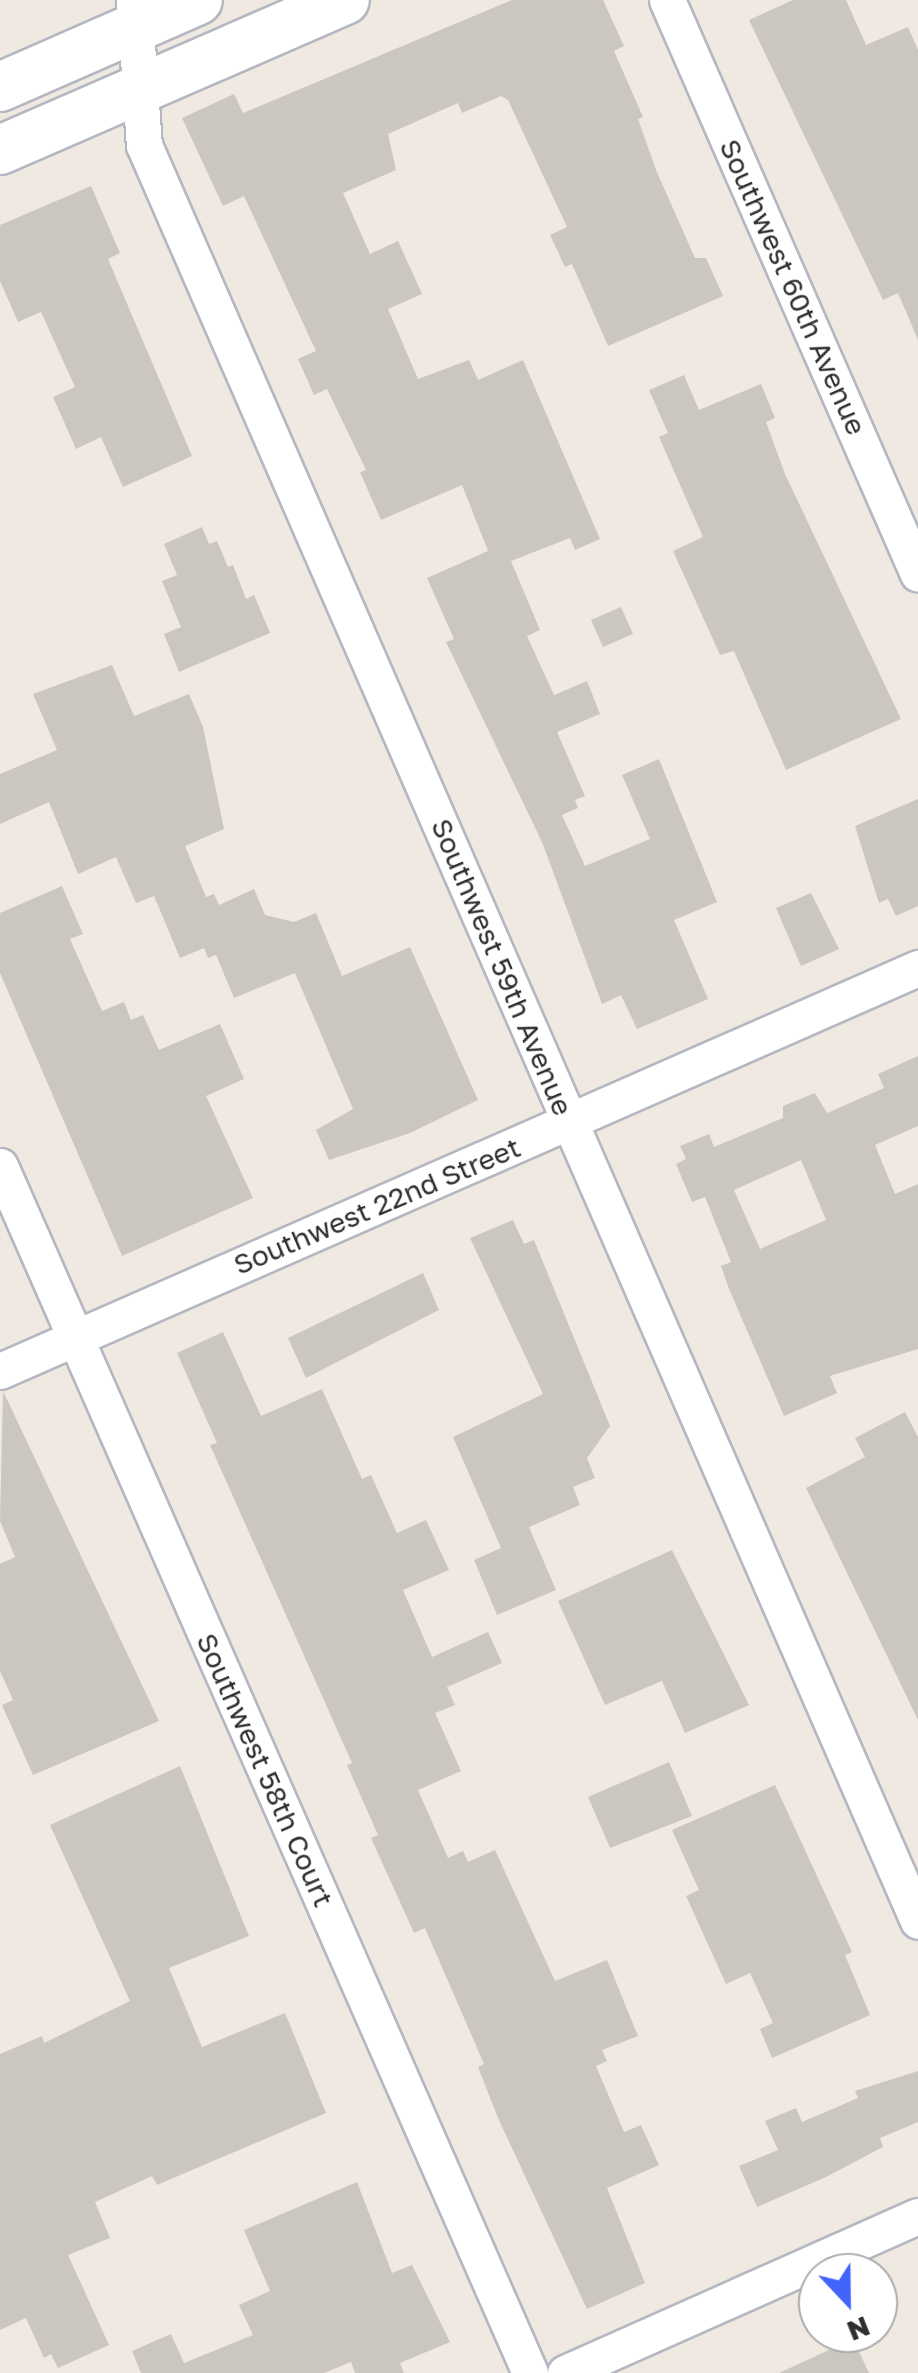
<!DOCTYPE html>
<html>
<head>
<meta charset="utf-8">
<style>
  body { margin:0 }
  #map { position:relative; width:918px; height:2373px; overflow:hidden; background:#efe9e1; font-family:"Golos Text",sans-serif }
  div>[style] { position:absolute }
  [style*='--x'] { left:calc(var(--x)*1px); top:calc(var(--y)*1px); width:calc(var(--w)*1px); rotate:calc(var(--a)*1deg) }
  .building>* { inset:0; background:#cbc7bf }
  .roads { filter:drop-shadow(2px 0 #b4b7c1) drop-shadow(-2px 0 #b4b7c1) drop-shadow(0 2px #b4b7c1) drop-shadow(0 -2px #b4b7c1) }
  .minor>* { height:35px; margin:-17.5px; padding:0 17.5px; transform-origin:17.5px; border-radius:17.5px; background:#fff }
  .secondary>* { height:48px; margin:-24px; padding:0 24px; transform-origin:24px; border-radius:24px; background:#fff }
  span { translate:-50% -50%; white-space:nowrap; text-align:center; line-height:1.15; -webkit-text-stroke:8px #fff; paint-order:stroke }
  .street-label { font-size:28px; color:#2e2e2e }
  .north { position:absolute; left:798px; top:2253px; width:100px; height:100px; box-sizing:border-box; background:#fff; border:2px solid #ababab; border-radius:50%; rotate:158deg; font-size:28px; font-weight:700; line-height:40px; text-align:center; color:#2e2e2e }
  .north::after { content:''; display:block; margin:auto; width:35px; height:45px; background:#4264fb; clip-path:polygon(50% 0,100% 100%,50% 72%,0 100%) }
</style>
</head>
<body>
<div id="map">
  <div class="building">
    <i style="clip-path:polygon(512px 0,603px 0,624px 46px,614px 51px,643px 117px,638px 119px,656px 170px,695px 258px,706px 258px,723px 296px,608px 346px,572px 264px,565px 267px,550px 235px,567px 227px,508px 100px,501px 96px,462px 113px,458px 103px,388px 134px,396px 170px,343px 193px,370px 254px,398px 241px,422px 294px,388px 309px,418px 379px,469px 360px,478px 380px,523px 360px,600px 539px,575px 550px,570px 538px,511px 561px,540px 630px,527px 636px,554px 695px,587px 681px,600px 714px,557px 732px,585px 796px,575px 800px,578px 808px,562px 815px,585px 866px,650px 839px,622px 775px,659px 759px,717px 902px,674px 920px,708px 999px,637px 1029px,621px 995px,602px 1004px,542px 842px,446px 642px,454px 639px,427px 578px,488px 551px,462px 485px,381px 520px,360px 472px,366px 470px,327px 389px,314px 395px,298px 359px,316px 351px,244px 196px,223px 206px,182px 118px,234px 94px,243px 113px)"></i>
    <i style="clip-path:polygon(793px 0,846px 0,866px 45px,908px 27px,918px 50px,918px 340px,898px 293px,883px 300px,749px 20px)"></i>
    <i style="clip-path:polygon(91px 186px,120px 253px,108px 259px,192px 456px,123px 487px,101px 437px,76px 449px,53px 397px,75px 387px,41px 312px,18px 322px,0 281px,0 225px)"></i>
    <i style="clip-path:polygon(684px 375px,699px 410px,761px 384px,775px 418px,766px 422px,785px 474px,901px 719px,786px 770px,734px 651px,720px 655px,673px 551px,703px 537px,659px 437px,668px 433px,649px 390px)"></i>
    <i style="clip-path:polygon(202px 527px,209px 544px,217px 541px,228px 567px,233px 565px,246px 599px,254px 595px,270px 633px,179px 672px,164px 634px,181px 627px,162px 581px,177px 575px,164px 544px)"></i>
    <i style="clip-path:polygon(621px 607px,633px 634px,603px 647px,591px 620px)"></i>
    <i style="clip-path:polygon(112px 665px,134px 716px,189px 694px,203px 727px,224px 829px,185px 846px,206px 897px,214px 894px,219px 905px,254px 889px,265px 915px,294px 922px,316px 913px,342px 976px,410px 947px,478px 1100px,410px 1133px,329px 1160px,316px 1130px,353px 1109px,295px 973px,234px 998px,216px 955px,208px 958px,204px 948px,180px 958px,154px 896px,136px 903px,116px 857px,78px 874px,49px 802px,0 824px,0 774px,57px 750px,33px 694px)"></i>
    <i style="clip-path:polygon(918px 799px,918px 906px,896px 916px,888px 899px,879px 903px,855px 826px)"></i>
    <i style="clip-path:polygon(62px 886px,83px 934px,70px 939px,102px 1011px,124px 1002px,131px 1020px,143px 1015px,159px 1050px,220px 1024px,244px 1079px,206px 1096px,253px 1198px,122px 1256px,0 973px,0 913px)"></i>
    <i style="clip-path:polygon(811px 893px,839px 949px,801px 966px,776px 908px)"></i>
    <i style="clip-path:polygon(evenodd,918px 1056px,918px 1126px,875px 1145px,895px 1194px,918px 1184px,918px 1349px,830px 1376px,837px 1393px,784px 1416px,729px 1289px,721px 1266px,731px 1262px,705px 1197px,692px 1202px,676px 1164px,686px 1159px,680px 1146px,709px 1134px,714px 1147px,783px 1118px,783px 1106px,815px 1093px,827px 1113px,884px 1088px,878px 1074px,918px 1056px,801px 1160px,826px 1220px,760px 1249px,734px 1190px,801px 1160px)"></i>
    <i style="clip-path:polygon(513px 1220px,524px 1244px,534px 1240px,610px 1426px,587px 1458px,595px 1478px,573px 1487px,580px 1505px,529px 1527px,556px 1590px,497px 1615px,474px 1560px,501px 1548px,453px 1437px,543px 1394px,470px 1238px)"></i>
    <i style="clip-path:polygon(423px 1273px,439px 1310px,306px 1378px,288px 1338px)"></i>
    <i style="clip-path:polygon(223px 1332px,261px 1416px,322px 1389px,362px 1479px,371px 1475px,397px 1533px,426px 1520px,449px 1570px,403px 1590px,432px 1657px,488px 1632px,502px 1663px,447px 1687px,455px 1705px,435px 1713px,461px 1771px,418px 1790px,448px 1858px,463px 1851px,468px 1862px,495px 1850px,555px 1981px,607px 1960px,638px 2036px,602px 2050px,607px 2061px,596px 2066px,624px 2132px,641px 2125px,659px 2165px,607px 2188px,645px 2283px,587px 2309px,498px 2118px,478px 2067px,484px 2064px,425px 1928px,414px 1933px,371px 1838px,378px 1835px,347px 1765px,352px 1763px,210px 1445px,217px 1443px,177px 1353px)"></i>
    <i style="clip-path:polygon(3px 1391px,159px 1721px,33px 1775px,2px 1705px,13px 1700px,0 1671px,0 1564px,15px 1557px,0 1521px)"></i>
    <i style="clip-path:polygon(905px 1412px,918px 1437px,918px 1720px,806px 1488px,865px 1457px,855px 1438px)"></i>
    <i style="clip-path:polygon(672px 1550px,749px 1705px,685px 1733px,662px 1681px,605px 1705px,558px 1601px)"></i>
    <i style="clip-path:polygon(669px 1762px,692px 1816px,610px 1848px,588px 1797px)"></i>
    <i style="clip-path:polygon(180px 1766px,249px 1936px,169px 1968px,202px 2047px,285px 2013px,326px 2113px,157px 2185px,152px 2176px,95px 2202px,110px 2238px,68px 2255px,109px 2345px,58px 2368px,51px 2354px,44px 2358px,26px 2318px,0 2330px,0 2054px,42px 2036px,44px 2043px,130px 2001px,50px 1825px)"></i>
    <i style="clip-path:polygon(775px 1785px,852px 1952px,845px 1955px,870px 2015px,772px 2058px,760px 2029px,773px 2023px,750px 1973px,726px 1984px,686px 1896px,699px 1890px,672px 1830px)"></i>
    <i style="clip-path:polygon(918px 2071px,918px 2122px,880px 2138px,883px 2147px,826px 2177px,757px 2207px,739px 2166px,778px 2150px,765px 2121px,796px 2108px,802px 2122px,858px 2098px,855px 2091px)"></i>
    <i style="clip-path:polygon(357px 2182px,392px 2273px,412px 2265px,450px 2342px,400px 2363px,404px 2373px,355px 2373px,351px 2362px,324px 2373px,141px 2373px,132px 2351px,171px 2334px,184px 2363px,253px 2335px,239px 2305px,270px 2291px,244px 2230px)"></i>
    <i style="clip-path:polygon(853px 2339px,869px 2373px,779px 2373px)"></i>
  </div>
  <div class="roads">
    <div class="minor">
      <i style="--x:134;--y:0;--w:145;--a:86.1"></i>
      <i style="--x:144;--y:145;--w:1937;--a:66.45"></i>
      <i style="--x:667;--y:0;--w:626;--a:66.38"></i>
      <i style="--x:0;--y:1166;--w:1318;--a:66.29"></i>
      <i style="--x:0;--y:1371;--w:1003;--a:-23.7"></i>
      <i style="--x:565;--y:2373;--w:386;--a:-24"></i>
    </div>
    <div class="secondary">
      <i style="--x:0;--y:87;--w:216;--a:-23.7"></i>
      <i style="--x:0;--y:150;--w:376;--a:-23.5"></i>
    </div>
  </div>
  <div class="street-label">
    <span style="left:793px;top:287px;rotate:66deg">Southwest 60th Avenue</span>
    <span style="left:502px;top:967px;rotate:67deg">Southwest 59th Avenue</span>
    <span style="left:377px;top:1206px;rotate:-23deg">Southwest 22nd Street</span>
    <span style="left:265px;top:1770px;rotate:66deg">Southwest 58th Court</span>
  </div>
  <div class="north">N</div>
</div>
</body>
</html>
